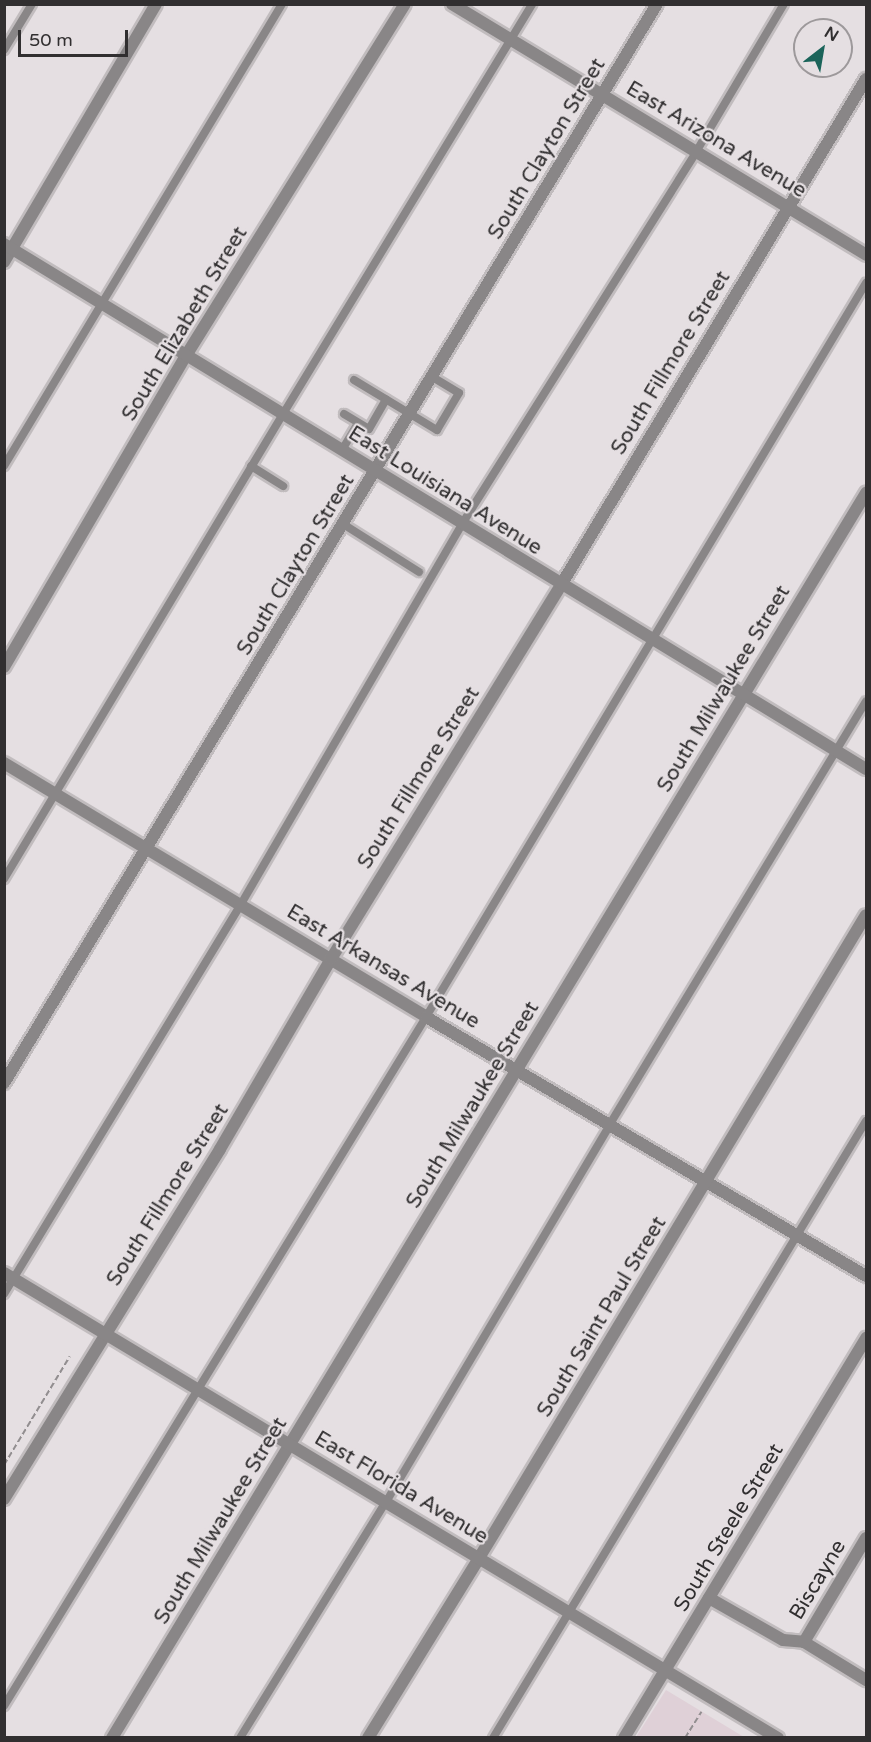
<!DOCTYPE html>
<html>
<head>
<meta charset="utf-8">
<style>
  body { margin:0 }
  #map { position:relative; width:871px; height:1742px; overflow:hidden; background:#e5dfe2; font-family:"Varela Round",sans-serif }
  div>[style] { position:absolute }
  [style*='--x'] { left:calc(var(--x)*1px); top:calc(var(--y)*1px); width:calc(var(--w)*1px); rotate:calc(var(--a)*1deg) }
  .built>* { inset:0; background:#dfd0d7 }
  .path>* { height:2px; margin-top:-1px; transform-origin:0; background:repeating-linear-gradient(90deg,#928e90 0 6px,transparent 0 9px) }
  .roads { filter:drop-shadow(2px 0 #c1bcbe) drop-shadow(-2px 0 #c1bcbe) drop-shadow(0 2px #c1bcbe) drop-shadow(0 -2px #c1bcbe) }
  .service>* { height:8px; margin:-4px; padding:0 4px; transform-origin:4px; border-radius:4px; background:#898687 }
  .minor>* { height:12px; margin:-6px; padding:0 6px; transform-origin:6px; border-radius:6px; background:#898687 }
  .tertiary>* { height:12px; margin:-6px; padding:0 6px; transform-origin:6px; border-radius:6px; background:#898687 }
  span { translate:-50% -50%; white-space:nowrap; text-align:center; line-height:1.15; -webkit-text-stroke:4.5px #e5dfe2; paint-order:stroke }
  .street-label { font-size:21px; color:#312f30 }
  .frame { position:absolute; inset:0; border:6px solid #312f30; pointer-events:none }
  .north { position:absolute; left:793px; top:18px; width:60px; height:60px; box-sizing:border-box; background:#e5dfe2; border:2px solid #9d999b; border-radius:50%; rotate:31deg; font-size:16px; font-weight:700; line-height:24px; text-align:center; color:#312f30 }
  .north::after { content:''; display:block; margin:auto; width:21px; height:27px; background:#1b645a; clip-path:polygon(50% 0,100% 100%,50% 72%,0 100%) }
  .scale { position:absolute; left:18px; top:30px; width:110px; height:27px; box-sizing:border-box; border:3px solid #312f30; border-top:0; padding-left:8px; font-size:18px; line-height:21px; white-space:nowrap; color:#312f30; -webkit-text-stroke:4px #e5dfe2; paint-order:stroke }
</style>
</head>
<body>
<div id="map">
  <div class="built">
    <i style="clip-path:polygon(666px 1690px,744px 1737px,636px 1737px)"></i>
  </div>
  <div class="path">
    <i style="--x:4;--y:1465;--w:127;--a:-58.8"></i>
    <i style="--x:685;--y:1738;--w:31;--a:-58"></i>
  </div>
  <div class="roads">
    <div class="service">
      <i style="--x:4;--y:50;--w:54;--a:-58.7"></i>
      <i style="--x:354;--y:380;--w:97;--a:31.1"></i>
      <i style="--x:437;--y:430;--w:43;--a:-59.3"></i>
      <i style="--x:459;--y:393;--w:31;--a:-149"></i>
      <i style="--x:344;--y:414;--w:29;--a:31"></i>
      <i style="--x:369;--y:429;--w:34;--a:-60"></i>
      <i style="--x:342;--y:450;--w:31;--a:-59"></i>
      <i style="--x:4;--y:466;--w:539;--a:-58.96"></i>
      <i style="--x:251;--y:466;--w:38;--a:32"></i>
      <i style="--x:343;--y:524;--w:90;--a:32.3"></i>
      <i style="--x:4;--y:879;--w:542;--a:-59.04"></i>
      <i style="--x:283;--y:414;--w:480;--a:-58.7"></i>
      <i style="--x:4;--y:1294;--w:456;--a:-58.7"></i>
      <i style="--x:241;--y:904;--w:440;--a:-59.8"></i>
      <i style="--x:462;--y:524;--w:439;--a:-57.8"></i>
      <i style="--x:696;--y:152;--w:172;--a:-59.3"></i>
      <i style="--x:4;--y:1706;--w:808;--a:-58.51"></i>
      <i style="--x:426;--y:1017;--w:856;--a:-59.06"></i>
      <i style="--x:240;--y:1738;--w:278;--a:-58.3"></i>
      <i style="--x:386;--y:1502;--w:439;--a:-59.3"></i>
      <i style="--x:610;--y:1124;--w:494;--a:-58.8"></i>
      <i style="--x:493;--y:1738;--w:721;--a:-58.85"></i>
    </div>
    <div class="minor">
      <i style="--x:452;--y:4;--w:484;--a:31.2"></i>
      <i style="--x:4;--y:262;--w:299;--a:-59.5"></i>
      <i style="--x:4;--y:667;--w:363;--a:-59.7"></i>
      <i style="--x:187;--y:354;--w:412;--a:-58.1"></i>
      <i style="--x:4;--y:763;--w:493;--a:31"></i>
      <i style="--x:426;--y:1017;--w:511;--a:30.48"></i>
      <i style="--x:4;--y:1083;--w:1261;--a:-58.82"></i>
      <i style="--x:4;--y:1499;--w:411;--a:-58.3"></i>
      <i style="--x:220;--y:1149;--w:220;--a:-59.7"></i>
      <i style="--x:331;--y:959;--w:439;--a:-58.4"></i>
      <i style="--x:561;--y:585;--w:591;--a:-58.92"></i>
      <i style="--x:709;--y:1598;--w:85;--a:29.6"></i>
      <i style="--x:783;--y:1640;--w:21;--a:5"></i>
      <i style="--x:804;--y:1642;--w:73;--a:31.5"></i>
      <i style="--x:804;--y:1642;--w:121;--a:-59.2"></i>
      <i style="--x:112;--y:1738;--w:1456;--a:-58.8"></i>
      <i style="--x:368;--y:1738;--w:211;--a:-58.3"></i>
      <i style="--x:479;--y:1558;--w:750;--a:-58.96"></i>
    </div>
    <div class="tertiary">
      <i style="--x:4;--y:244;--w:1009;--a:31.34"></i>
      <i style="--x:4;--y:1273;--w:903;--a:31"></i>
      <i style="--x:624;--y:1738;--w:468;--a:-58.8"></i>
    </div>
  </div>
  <div class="street-label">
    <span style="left:716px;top:140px;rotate:31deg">East Arizona Avenue</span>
    <span style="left:547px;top:149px;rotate:-59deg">South Clayton Street</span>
    <span style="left:185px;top:324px;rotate:-59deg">South Elizabeth Street</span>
    <span style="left:671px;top:363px;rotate:-59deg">South Fillmore Street</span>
    <span style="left:445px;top:491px;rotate:32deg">East Louisiana Avenue</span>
    <span style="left:296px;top:565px;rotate:-59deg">South Clayton Street</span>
    <span style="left:724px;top:689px;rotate:-59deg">South Milwaukee Street</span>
    <span style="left:419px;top:778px;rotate:-58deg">South Fillmore Street</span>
    <span style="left:383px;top:967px;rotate:31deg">East Arkansas Avenue</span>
    <span style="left:473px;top:1105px;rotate:-59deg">South Milwaukee Street</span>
    <span style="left:168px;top:1195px;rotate:-58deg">South Fillmore Street</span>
    <span style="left:602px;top:1317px;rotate:-59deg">South Saint Paul Street</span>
    <span style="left:401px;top:1488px;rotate:31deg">East Florida Avenue</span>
    <span style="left:221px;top:1521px;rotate:-59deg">South Milwaukee Street</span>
    <span style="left:729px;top:1528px;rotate:-59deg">South Steele Street</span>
    <span style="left:818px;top:1580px;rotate:-59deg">Biscayne</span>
  </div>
  <div class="frame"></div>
  <div class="north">N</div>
  <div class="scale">50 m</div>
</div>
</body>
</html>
